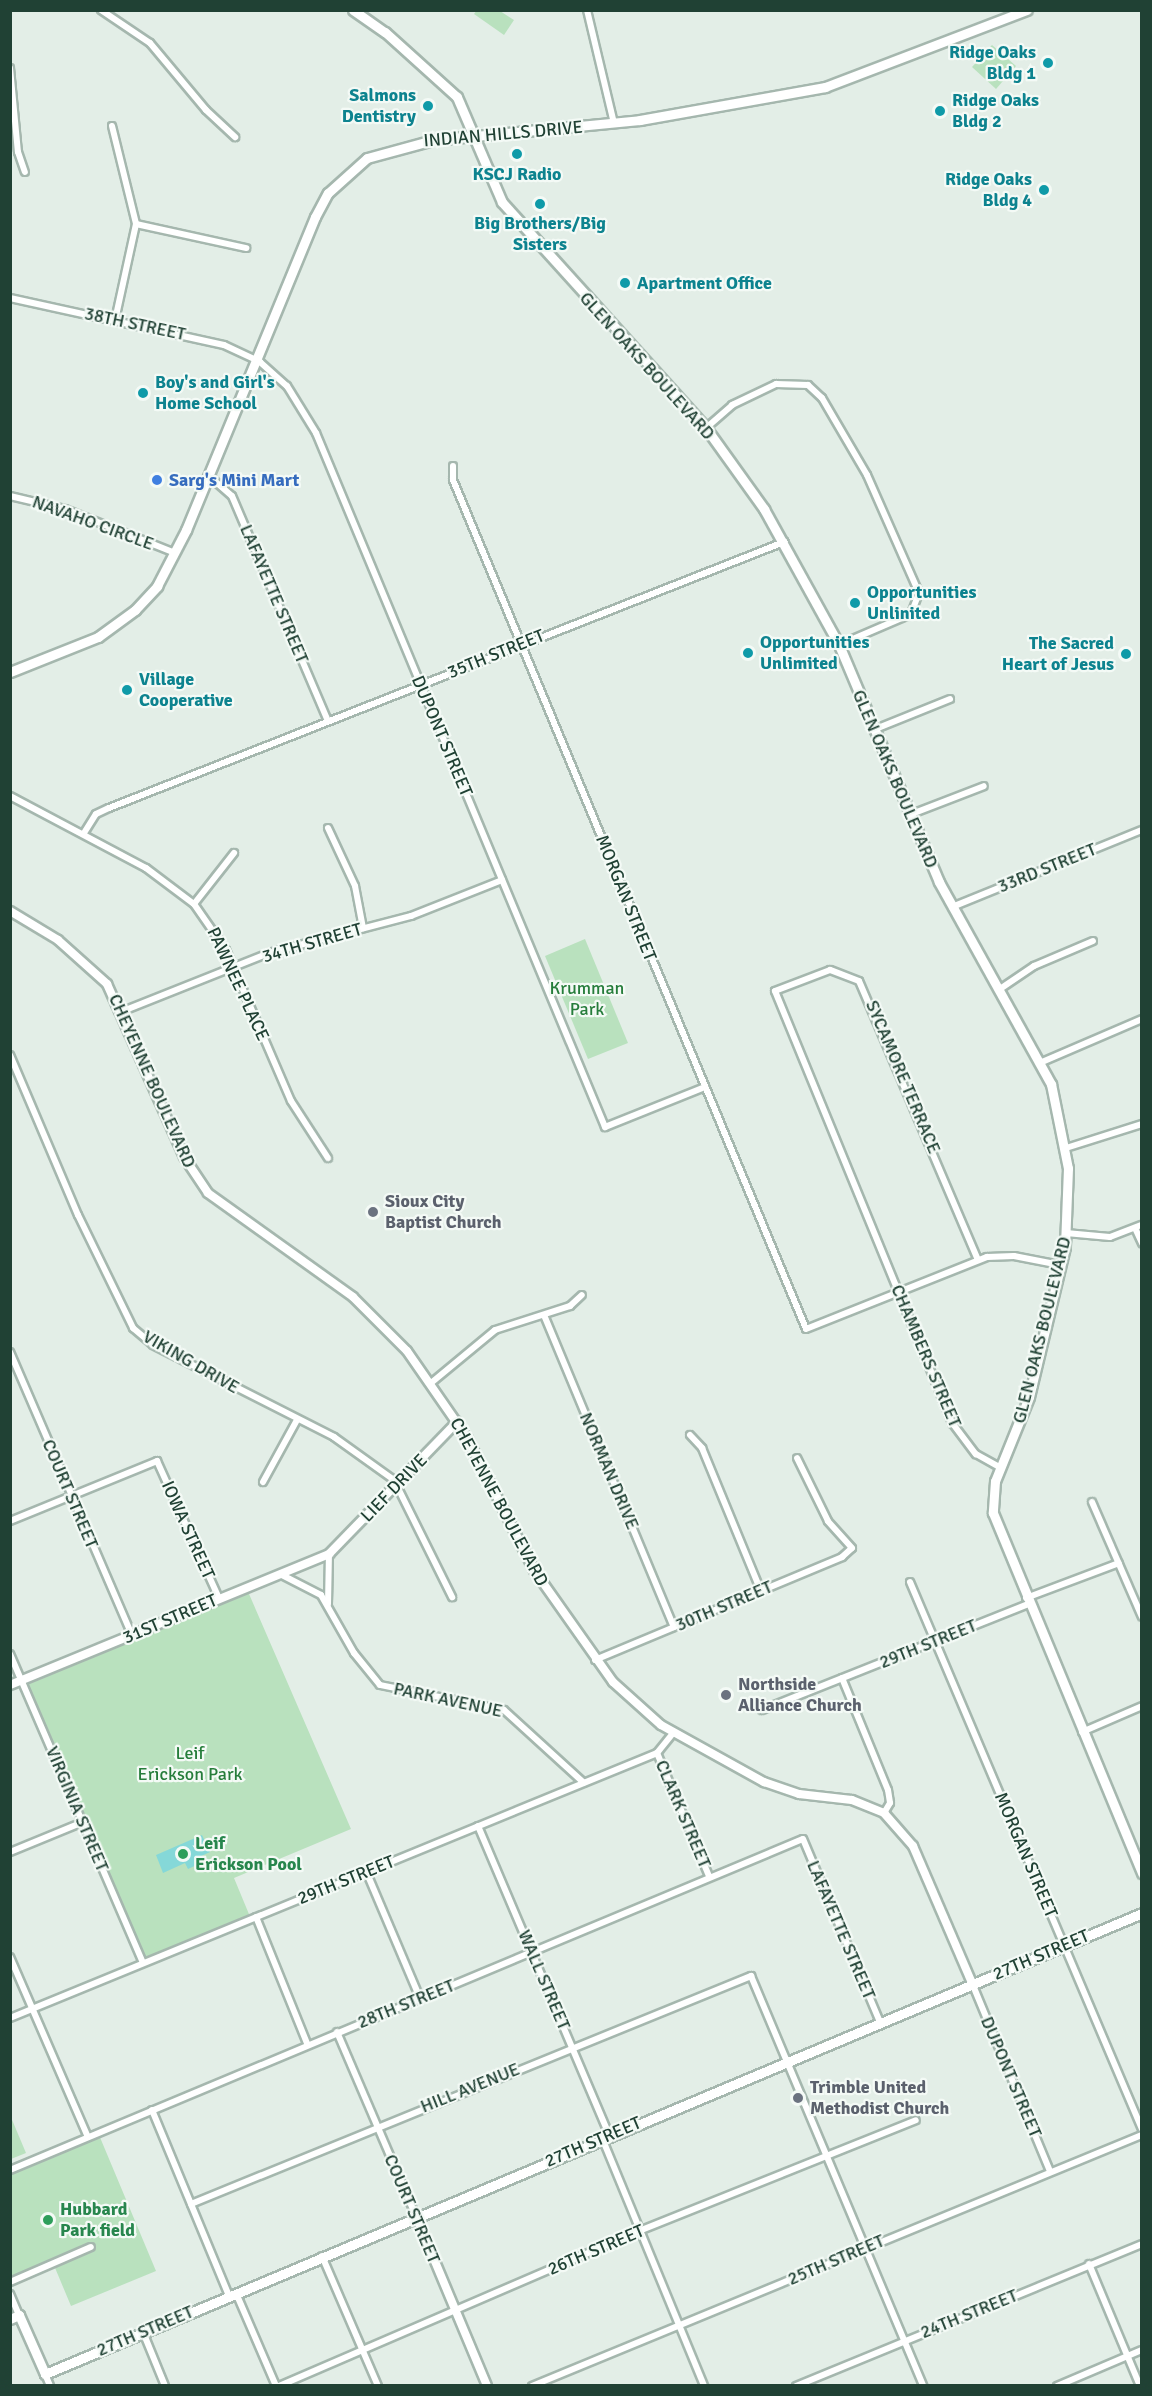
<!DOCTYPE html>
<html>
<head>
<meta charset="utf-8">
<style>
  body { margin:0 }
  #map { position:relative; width:1152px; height:2396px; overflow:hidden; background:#e3eee7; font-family:Signika,sans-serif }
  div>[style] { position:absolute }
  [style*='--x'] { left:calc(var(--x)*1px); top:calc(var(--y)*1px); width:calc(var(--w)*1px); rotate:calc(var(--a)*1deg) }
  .green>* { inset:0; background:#b9e1be }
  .water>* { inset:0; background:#85d8d8 }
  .roads { filter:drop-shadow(2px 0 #a5b7ae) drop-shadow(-2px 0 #a5b7ae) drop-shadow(0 2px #a5b7ae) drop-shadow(0 -2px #a5b7ae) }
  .minor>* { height:6px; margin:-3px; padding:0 3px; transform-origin:3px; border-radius:3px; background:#fff }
  .tertiary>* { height:8px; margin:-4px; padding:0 4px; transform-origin:4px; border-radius:4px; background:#fff }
  .secondary>* { height:9px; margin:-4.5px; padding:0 4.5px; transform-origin:4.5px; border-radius:4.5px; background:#fff }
  .dots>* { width:16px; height:16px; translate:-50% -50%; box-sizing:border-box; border:3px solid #f4faf6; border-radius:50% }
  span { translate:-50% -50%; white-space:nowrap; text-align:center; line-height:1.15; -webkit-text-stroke:4.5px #f4faf6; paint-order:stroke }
  .culture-label { font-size:18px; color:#0d838f; font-weight:700 }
  .right { translate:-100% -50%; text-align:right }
  .left { translate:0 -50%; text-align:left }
  .street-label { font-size:18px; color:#204134 }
  .shop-label { font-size:18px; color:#366cbe; font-weight:700 }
  .park-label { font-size:18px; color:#267d3b }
  .worship-label { font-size:18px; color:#5b616d; font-weight:700 }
  .leisure-label { font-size:18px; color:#27864d; font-weight:700 }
  .frame { position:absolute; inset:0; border:12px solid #204134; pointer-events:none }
</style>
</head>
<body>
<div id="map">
  <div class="green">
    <i style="clip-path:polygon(477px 10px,500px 11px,514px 20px,504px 35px,474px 14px)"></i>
    <i style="clip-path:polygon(992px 45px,1016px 66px,996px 89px,972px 67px)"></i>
    <i style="clip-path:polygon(585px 939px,628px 1043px,588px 1059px,545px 956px)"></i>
    <i style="clip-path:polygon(246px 1587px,351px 1829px,234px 1878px,251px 1919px,143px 1963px,22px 1680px)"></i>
    <i style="clip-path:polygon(10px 2115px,26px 2153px,11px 2159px,10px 2159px)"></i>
    <i style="clip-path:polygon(99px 2135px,156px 2271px,71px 2306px,53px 2263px,11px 2281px,11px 2172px)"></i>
  </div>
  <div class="water">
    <i style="clip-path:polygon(202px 1835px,210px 1852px,199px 1857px,201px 1863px,188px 1869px,185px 1863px,163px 1873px,156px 1855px)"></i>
  </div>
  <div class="roads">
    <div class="minor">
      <i style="--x:101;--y:10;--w:59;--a:34"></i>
      <i style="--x:150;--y:43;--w:87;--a:50.1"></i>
      <i style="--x:206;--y:110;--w:40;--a:43"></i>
      <i style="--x:587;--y:10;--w:116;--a:76.6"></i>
      <i style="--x:10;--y:68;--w:84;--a:84.6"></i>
      <i style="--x:18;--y:152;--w:21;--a:71"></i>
      <i style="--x:112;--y:126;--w:101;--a:76.2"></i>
      <i style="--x:136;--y:224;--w:98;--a:102.3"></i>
      <i style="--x:136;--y:224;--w:113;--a:12.3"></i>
      <i style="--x:10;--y:298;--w:219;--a:12.4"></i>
      <i style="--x:224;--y:345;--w:40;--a:25"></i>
      <i style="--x:260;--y:362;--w:36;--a:42"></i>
      <i style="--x:287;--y:386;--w:55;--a:58.3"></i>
      <i style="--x:316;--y:433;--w:752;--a:67.39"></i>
      <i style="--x:605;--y:1127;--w:108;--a:-21.8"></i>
      <i style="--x:706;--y:428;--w:35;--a:-41"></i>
      <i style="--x:732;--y:405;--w:49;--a:-25.5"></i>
      <i style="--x:776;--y:384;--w:32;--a:2"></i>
      <i style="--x:808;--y:385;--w:19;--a:43"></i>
      <i style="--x:822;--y:398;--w:89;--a:59.7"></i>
      <i style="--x:867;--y:475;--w:129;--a:66.2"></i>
      <i style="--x:919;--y:593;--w:22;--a:111"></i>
      <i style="--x:911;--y:614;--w:78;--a:156.7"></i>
      <i style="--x:453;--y:466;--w:14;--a:90"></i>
      <i style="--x:453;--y:480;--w:919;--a:67.42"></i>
      <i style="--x:806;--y:1329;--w:195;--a:-21.7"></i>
      <i style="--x:987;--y:1257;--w:27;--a:-2"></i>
      <i style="--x:1014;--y:1256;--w:47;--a:11.1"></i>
      <i style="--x:209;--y:476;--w:30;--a:41"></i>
      <i style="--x:232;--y:496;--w:245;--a:66.9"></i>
      <i style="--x:10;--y:496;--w:57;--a:13.3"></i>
      <i style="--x:65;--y:509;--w:118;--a:21.8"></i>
      <i style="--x:873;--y:730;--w:83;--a:-21.9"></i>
      <i style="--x:10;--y:796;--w:154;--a:27.9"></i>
      <i style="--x:146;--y:868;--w:60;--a:36.9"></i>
      <i style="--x:194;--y:904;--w:56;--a:55.2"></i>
      <i style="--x:226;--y:950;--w:164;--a:66.7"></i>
      <i style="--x:291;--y:1101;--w:68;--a:57"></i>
      <i style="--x:909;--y:815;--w:80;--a:-21.1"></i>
      <i style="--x:328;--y:828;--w:64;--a:65"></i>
      <i style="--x:355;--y:886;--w:43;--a:79.2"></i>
      <i style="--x:84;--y:833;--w:22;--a:-58"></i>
      <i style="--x:96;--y:814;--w:14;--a:-25"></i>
      <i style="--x:109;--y:808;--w:726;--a:-21.51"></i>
      <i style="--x:194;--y:904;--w:65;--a:-51.9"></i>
      <i style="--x:952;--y:907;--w:205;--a:-22.1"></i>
      <i style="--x:1000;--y:989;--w:41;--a:-34.1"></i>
      <i style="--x:1034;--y:966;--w:64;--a:-23"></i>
      <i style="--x:123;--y:1011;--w:157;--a:-21.7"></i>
      <i style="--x:269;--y:953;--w:147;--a:-14.6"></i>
      <i style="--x:411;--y:916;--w:98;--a:-21.6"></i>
      <i style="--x:10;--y:1055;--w:174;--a:67"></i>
      <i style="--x:78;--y:1215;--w:126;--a:64"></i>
      <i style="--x:133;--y:1328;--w:26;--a:40"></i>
      <i style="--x:153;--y:1345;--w:203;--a:26.9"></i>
      <i style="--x:334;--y:1437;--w:74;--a:35.6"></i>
      <i style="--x:394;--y:1480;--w:131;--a:63.6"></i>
      <i style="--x:1042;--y:1062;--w:109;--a:-23.3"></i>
      <i style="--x:1066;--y:1148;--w:80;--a:-17.5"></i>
      <i style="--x:1135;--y:1228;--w:17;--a:65"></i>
      <i style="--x:1066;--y:1233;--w:44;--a:5.2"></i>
      <i style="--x:1110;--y:1237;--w:34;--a:-21"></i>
      <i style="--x:978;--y:1260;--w:303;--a:-113.1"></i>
      <i style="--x:859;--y:981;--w:31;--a:-159"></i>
      <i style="--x:830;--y:970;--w:59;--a:159.1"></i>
      <i style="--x:775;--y:991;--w:468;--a:67.7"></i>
      <i style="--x:953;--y:1424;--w:38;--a:53"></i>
      <i style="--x:976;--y:1454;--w:29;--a:29"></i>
      <i style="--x:544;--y:1315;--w:338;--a:67.4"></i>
      <i style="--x:10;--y:1352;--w:308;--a:66.7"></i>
      <i style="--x:431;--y:1383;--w:83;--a:-39.6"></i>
      <i style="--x:495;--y:1330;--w:79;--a:-17.7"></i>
      <i style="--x:570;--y:1306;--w:16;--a:-43"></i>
      <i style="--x:690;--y:1435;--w:18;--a:47"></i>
      <i style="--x:702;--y:1448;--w:155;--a:67.6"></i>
      <i style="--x:263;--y:1482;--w:71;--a:-61.3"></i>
      <i style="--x:1092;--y:1502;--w:125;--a:66.5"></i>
      <i style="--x:10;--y:1521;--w:159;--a:-22.2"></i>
      <i style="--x:157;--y:1461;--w:150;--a:65.7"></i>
      <i style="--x:280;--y:1574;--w:46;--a:27.1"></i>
      <i style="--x:321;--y:1595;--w:67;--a:60.4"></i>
      <i style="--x:354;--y:1653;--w:41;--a:50.9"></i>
      <i style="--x:380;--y:1685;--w:126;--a:11.4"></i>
      <i style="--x:504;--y:1710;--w:108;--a:42.4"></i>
      <i style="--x:910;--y:1582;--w:594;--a:67.02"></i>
      <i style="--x:1026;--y:1598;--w:99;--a:-20.6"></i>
      <i style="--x:328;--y:1604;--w:50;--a:-88.9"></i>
      <i style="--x:10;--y:1654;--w:336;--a:66.7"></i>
      <i style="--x:595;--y:1660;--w:268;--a:-22.6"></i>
      <i style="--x:842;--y:1557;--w:13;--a:-42"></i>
      <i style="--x:852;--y:1548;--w:36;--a:-132"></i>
      <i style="--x:828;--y:1521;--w:70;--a:-116.2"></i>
      <i style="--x:842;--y:1678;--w:121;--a:67.7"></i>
      <i style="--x:888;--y:1790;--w:13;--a:81"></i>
      <i style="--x:890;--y:1803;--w:12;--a:121"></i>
      <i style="--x:762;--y:1710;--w:286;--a:-21.7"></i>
      <i style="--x:1082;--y:1732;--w:65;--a:-23.4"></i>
      <i style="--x:657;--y:1753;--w:134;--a:67.1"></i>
      <i style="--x:478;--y:1826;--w:336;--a:67"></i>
      <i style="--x:10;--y:1852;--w:79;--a:-22.3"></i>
      <i style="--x:366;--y:1871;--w:138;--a:67"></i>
      <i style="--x:256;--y:1917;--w:136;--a:68"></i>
      <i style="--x:10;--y:1957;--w:196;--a:66.6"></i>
      <i style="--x:972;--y:1983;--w:204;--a:67.5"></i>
      <i style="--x:10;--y:2018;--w:699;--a:-22.27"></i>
      <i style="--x:657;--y:1753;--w:27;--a:-51"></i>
      <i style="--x:337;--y:2032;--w:200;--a:66.8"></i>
      <i style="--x:152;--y:2110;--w:201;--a:67.5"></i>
      <i style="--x:602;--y:2138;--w:268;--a:67.6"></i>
      <i style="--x:10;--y:2170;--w:859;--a:-22.66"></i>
      <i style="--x:803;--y:1839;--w:199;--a:67.2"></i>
      <i style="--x:191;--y:2204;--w:605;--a:-22.15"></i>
      <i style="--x:751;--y:1976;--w:445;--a:67.2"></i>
      <i style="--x:322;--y:2256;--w:142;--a:66.7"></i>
      <i style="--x:1089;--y:2264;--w:132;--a:67.3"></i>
      <i style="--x:10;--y:2282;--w:88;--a:-23.4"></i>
      <i style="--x:236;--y:2293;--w:101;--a:66.7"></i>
      <i style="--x:10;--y:2294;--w:23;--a:67"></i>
      <i style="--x:143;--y:2332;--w:58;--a:67.8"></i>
      <i style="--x:45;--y:2374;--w:13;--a:67"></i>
      <i style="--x:279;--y:2386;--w:392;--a:-23.3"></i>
      <i style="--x:639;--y:2231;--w:298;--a:-21.8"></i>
      <i style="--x:532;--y:2386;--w:660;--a:-22.37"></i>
      <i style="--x:796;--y:2386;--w:374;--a:-22.3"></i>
      <i style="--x:1057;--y:2386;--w:92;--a:-23"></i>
    </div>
    <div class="tertiary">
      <i style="--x:10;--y:911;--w:56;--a:31.1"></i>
      <i style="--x:58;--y:940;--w:66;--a:41.9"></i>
      <i style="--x:107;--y:984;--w:189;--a:66"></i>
      <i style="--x:184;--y:1157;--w:43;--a:56.3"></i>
      <i style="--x:208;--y:1193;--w:178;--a:35.6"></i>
      <i style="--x:353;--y:1297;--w:76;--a:45"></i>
      <i style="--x:407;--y:1351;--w:107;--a:55.3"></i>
      <i style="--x:468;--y:1439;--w:147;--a:63.3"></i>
      <i style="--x:534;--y:1570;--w:137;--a:54.8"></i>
      <i style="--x:613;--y:1682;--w:64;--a:41.9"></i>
      <i style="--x:661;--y:1725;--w:118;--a:29"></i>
      <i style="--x:764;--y:1782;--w:37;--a:19"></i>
      <i style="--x:799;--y:1794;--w:53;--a:6.5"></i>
      <i style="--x:852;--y:1800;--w:35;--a:22"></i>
      <i style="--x:884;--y:1813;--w:44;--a:48.7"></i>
      <i style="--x:913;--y:1846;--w:149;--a:66.7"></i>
      <i style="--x:10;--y:1685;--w:345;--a:-22.3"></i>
      <i style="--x:329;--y:1554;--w:184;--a:-45.9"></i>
      <i style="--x:416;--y:2216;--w:184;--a:67.3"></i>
    </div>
    <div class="secondary">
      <i style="--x:353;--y:10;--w:39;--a:35"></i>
      <i style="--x:385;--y:32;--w:97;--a:42.1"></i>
      <i style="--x:457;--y:97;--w:114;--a:66.8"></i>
      <i style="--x:502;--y:202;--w:304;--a:47.9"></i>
      <i style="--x:706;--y:428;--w:100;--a:54.4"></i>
      <i style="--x:764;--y:509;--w:155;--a:61.1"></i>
      <i style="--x:839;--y:645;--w:257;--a:67.1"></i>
      <i style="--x:939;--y:882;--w:231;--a:61"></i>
      <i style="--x:1051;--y:1084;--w:86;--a:78.6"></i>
      <i style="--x:1068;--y:1168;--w:79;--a:92.2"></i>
      <i style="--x:1065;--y:1247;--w:154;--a:103.5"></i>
      <i style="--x:1029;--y:1397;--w:91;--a:112"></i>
      <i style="--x:995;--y:1481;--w:32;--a:94"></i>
      <i style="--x:993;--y:1513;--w:390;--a:67.5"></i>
      <i style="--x:10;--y:672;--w:95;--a:-21.7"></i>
      <i style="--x:98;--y:637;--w:46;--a:-36.1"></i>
      <i style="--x:135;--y:610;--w:33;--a:-47"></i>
      <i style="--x:157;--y:586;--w:63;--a:-62.6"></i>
      <i style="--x:186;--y:530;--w:339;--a:-67.6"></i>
      <i style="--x:315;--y:217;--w:27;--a:-62"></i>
      <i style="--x:328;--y:193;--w:52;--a:-41.9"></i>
      <i style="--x:367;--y:158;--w:68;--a:-15.3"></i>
      <i style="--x:433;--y:140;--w:208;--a:-5.5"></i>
      <i style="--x:640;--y:120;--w:188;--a:-10.1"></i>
      <i style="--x:825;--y:87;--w:216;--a:-20.9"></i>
      <i style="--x:10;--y:2319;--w:10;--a:-24"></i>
      <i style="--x:19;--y:2315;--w:64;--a:66.2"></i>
      <i style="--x:45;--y:2374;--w:1190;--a:-22.79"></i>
    </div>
  </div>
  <div class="dots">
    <i style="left:1048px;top:63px;background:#0f9aa8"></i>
    <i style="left:428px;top:106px;background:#0f9aa8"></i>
    <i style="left:940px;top:111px;background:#0f9aa8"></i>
    <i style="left:517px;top:154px;background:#0f9aa8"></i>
    <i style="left:1044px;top:190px;background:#0f9aa8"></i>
    <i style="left:540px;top:204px;background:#0f9aa8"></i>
    <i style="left:625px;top:283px;background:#0f9aa8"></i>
    <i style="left:143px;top:393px;background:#0f9aa8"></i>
    <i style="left:157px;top:480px;background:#3f7fe0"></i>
    <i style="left:855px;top:603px;background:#0f9aa8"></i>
    <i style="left:748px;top:653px;background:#0f9aa8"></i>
    <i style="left:1126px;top:654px;background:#0f9aa8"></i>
    <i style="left:127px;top:690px;background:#0f9aa8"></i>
    <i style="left:373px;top:1212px;background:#6b7280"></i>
    <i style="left:726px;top:1695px;background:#6b7280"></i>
    <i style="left:183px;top:1854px;background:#2e9e5b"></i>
    <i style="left:798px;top:2098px;background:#6b7280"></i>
    <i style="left:48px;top:2220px;background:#2e9e5b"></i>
  </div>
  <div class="culture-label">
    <span class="right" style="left:1036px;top:63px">Ridge Oaks<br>Bldg 1</span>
    <span class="right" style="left:416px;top:106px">Salmons<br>Dentistry</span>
    <span class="left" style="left:952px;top:111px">Ridge Oaks<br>Bldg 2</span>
    <span style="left:517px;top:174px">KSCJ Radio</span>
    <span class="right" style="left:1032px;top:190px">Ridge Oaks<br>Bldg 4</span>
    <span style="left:540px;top:234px">Big Brothers/Big<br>Sisters</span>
    <span class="left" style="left:637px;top:283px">Apartment Office</span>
    <span class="left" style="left:155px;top:393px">Boy's and Girl's<br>Home School</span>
    <span class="left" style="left:867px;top:603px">Opportunities<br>Unlinited</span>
    <span class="left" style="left:760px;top:653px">Opportunities<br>Unlimited</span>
    <span class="right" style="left:1114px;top:654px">The Sacred<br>Heart of Jesus</span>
    <span class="left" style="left:139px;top:690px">Village<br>Cooperative</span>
  </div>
  <div class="street-label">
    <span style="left:503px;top:134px;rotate:-5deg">INDIAN HILLS DRIVE</span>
    <span style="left:135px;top:324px;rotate:12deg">38TH STREET</span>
    <span style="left:647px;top:366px;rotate:48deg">GLEN OAKS BOULEVARD</span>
    <span style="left:93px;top:523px;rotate:20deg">NAVAHO CIRCLE</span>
    <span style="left:274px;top:594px;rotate:67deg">LAFAYETTE STREET</span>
    <span style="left:496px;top:654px;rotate:-22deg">35TH STREET</span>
    <span style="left:442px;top:736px;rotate:67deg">DUPONT STREET</span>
    <span style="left:895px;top:779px;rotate:67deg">GLEN OAKS BOULEVARD</span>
    <span style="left:1047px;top:868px;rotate:-22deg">33RD STREET</span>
    <span style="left:626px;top:898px;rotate:68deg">MORGAN STREET</span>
    <span style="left:312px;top:943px;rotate:-16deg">34TH STREET</span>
    <span style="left:238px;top:984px;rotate:65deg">PAWNEE PLACE</span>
    <span style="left:903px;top:1077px;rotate:67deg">SYCAMORE TERRACE</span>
    <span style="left:152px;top:1081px;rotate:66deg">CHEYENNE BOULEVARD</span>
    <span style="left:1042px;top:1330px;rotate:-76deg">GLEN OAKS BOULEVARD</span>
    <span style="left:926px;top:1356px;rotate:67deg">CHAMBERS STREET</span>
    <span style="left:191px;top:1362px;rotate:30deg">VIKING DRIVE</span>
    <span style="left:609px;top:1471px;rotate:67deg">NORMAN DRIVE</span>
    <span style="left:394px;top:1488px;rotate:-46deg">LIEF DRIVE</span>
    <span style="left:70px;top:1494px;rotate:67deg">COURT STREET</span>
    <span style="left:499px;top:1502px;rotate:62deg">CHEYENNE BOULEVARD</span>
    <span style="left:188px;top:1530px;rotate:66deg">IOWA STREET</span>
    <span style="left:724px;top:1606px;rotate:-23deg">30TH STREET</span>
    <span style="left:170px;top:1619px;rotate:-23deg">31ST STREET</span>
    <span style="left:928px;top:1644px;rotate:-22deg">29TH STREET</span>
    <span style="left:448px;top:1700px;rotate:12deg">PARK AVENUE</span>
    <span style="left:77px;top:1809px;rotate:67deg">VIRGINIA STREET</span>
    <span style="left:683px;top:1814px;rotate:67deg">CLARK STREET</span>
    <span style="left:1026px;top:1855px;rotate:67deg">MORGAN STREET</span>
    <span style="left:346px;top:1880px;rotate:-22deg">29TH STREET</span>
    <span style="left:841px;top:1930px;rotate:67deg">LAFAYETTE STREET</span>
    <span style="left:1041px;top:1955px;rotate:-23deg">27TH STREET</span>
    <span style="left:544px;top:1980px;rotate:67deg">WALL STREET</span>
    <span style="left:406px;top:2004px;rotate:-22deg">28TH STREET</span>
    <span style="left:1011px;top:2077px;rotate:67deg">DUPONT STREET</span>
    <span style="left:470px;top:2088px;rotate:-22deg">HILL AVENUE</span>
    <span style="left:593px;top:2142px;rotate:-23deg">27TH STREET</span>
    <span style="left:412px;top:2209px;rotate:67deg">COURT STREET</span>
    <span style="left:596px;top:2250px;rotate:-23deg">26TH STREET</span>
    <span style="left:836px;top:2260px;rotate:-23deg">25TH STREET</span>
    <span style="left:969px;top:2314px;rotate:-22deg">24TH STREET</span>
    <span style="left:145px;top:2331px;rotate:-23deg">27TH STREET</span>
  </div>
  <div class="shop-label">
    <span class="left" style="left:169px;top:480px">Sarg's Mini Mart</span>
  </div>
  <div class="park-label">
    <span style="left:587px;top:999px">Krumman<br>Park</span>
    <span style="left:190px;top:1764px">Leif<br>Erickson Park</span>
  </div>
  <div class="worship-label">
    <span class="left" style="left:385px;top:1212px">Sioux City<br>Baptist Church</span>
    <span class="left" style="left:738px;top:1695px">Northside<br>Alliance Church</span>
    <span class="left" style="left:810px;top:2098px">Trimble United<br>Methodist Church</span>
  </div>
  <div class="leisure-label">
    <span class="left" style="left:195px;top:1854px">Leif<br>Erickson Pool</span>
    <span class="left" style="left:60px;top:2220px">Hubbard<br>Park field</span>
  </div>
  <div class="frame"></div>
</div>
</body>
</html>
